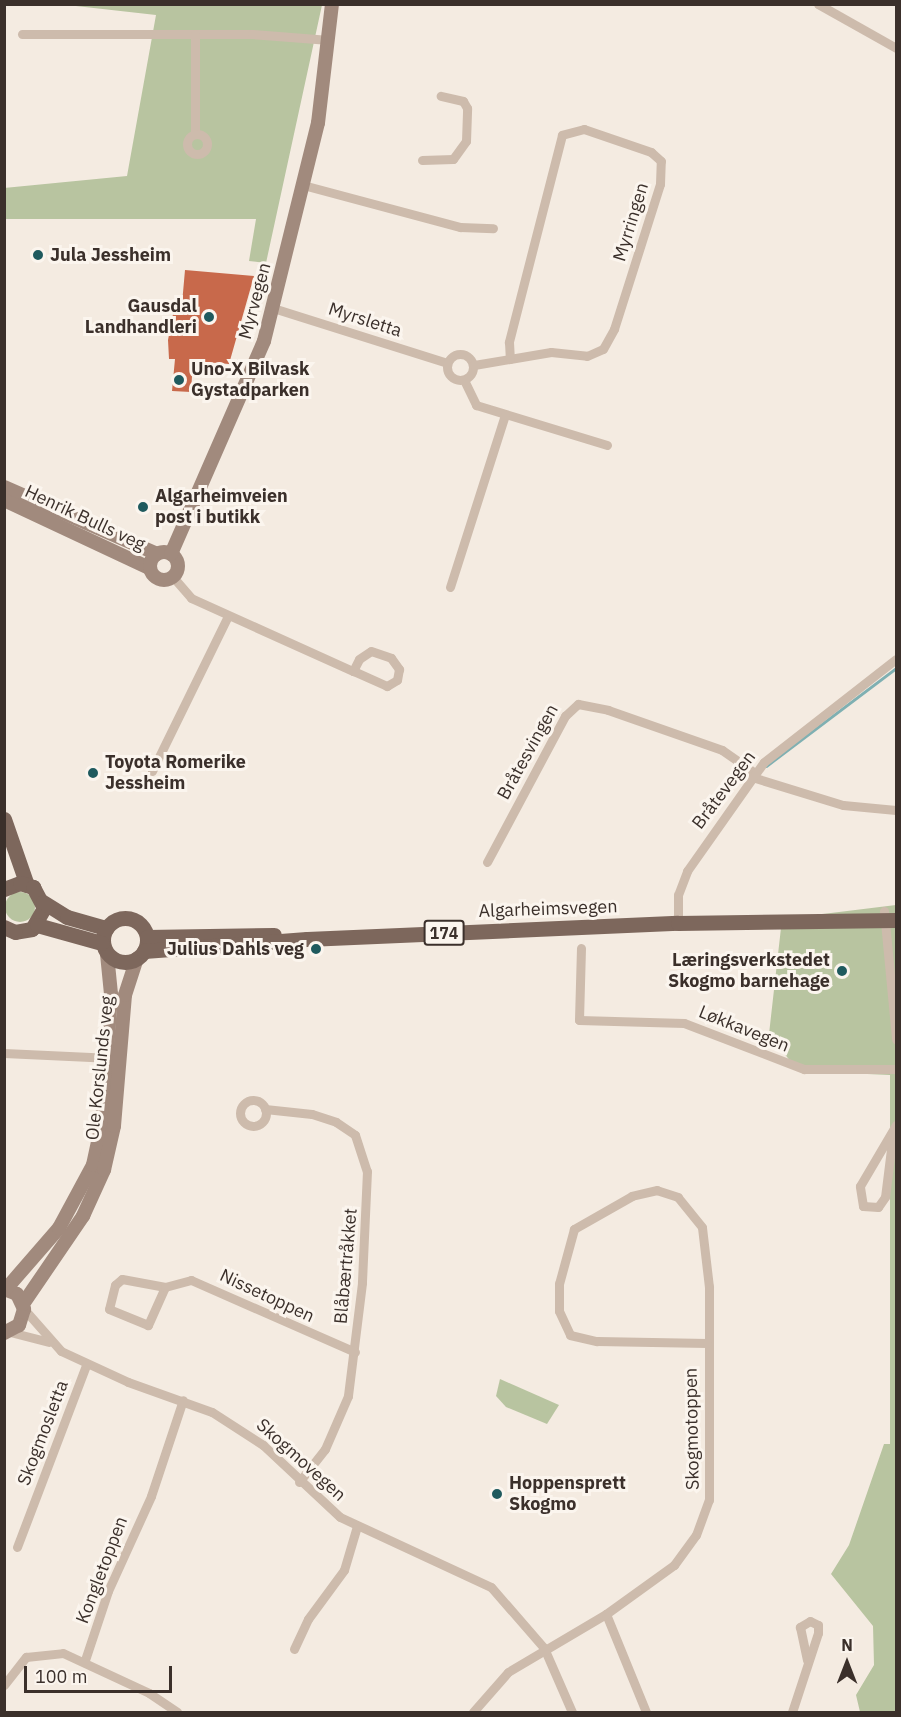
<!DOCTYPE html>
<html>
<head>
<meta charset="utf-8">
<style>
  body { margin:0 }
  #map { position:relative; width:901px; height:1717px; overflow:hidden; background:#f4ebe1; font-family:"IBM Plex Sans",sans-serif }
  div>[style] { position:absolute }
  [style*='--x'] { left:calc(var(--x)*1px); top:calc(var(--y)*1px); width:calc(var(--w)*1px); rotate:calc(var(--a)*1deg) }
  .green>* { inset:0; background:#b8c4a0 }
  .round { border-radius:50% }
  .stream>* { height:3px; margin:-1.5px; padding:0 1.5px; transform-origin:1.5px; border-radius:1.5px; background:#7fb0b2 }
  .building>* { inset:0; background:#c8694b }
  .street>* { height:9px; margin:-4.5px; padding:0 4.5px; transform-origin:4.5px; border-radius:4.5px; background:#cdbbac }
  .street>.ring { margin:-4.5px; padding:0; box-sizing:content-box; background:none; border:9px solid #cdbbac; border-radius:50% }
  .secondary>* { height:14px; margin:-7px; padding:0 7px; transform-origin:7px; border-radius:7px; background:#a18a7d }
  .secondary>.ring { margin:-7px; padding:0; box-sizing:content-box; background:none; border:14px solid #a18a7d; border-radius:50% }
  .primary>* { height:15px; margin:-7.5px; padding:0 7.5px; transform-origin:7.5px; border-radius:7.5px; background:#7d675c }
  .primary>.ring { margin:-7.5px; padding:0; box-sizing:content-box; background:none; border:15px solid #7d675c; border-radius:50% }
  .dots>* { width:16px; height:16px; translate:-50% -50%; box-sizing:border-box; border:3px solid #fbf5ee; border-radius:50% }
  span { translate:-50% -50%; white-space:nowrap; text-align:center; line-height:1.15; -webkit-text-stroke:6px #fbf5ee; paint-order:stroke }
  .shield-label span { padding:2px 4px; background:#fbf5ee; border:2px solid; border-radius:4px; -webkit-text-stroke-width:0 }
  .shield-label { font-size:16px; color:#3b302b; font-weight:700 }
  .street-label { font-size:18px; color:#3b302b }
  .poi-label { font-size:18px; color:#3b302b; font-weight:700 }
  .left { translate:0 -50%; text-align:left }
  .right { translate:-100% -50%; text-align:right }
  .frame { position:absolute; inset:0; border:6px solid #3b302b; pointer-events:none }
  .north { position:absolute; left:817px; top:1633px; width:60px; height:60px; -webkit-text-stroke:4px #fbf5ee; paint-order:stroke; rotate:0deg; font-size:16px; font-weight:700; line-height:24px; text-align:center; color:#3b302b }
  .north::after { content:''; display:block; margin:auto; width:21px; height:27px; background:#3b302b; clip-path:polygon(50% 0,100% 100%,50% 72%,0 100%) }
  .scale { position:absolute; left:24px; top:1666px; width:148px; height:27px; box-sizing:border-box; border:3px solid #3b302b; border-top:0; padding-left:8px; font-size:18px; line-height:21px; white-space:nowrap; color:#3b302b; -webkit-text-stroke:4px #fbf5ee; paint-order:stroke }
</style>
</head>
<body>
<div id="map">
  <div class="green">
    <i style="clip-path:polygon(67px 5px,322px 5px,266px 263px,249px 261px,256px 219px,5px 219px,4px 188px,127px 176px,156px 15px)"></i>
    <i class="round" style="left:5px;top:892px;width:30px;height:30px"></i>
    <i style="clip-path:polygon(896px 905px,896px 1712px,860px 1712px,856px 1695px,874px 1665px,873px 1626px,831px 1574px,849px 1545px,884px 1444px,890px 1444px,890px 1075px,798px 1071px,769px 1034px,782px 919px)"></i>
    <i style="clip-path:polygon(500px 1379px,559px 1405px,547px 1424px,506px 1407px,496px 1396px)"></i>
  </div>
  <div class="stream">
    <i style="--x:766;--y:766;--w:163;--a:-37"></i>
  </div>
  <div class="building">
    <i style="clip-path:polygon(185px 270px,254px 276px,229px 364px,193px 361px,191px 392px,172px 391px,175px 359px,169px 359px,168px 340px,173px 314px,181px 315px)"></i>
  </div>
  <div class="street">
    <i style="--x:818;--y:4;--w:90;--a:29.4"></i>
    <i style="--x:22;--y:34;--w:230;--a:0"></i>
    <i style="--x:252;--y:34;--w:77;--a:4.5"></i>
    <i style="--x:195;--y:34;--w:100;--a:90"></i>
    <i class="ring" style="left:187px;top:134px;width:11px;height:11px"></i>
    <i style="--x:422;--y:160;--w:31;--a:-2"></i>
    <i style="--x:453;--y:159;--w:22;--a:-54"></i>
    <i style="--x:466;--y:141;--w:33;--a:-88"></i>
    <i style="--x:467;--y:108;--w:8;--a:-120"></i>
    <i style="--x:463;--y:101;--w:23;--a:-167"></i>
    <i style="--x:303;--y:185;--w:163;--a:15"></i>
    <i style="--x:460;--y:227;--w:33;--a:2"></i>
    <i style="--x:273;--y:308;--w:182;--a:17.5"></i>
    <i class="ring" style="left:447px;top:354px;width:17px;height:17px"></i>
    <i style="--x:474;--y:365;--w:78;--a:-9.6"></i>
    <i style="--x:551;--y:352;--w:36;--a:6"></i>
    <i style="--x:587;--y:356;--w:17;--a:-24"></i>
    <i style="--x:603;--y:349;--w:23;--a:-61"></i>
    <i style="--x:614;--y:329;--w:152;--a:-72.4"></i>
    <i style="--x:660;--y:184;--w:23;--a:-88"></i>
    <i style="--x:661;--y:161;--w:13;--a:-138"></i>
    <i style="--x:651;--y:152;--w:71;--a:-161.1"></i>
    <i style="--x:584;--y:129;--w:23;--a:165"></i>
    <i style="--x:562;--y:135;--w:214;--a:104.4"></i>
    <i style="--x:509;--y:342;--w:17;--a:87"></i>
    <i style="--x:464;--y:380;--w:28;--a:64"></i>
    <i style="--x:476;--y:405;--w:137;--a:17"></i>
    <i style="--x:173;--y:577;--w:28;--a:49"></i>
    <i style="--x:191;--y:598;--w:178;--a:24.3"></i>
    <i style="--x:353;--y:671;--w:13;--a:-63"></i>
    <i style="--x:359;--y:659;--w:14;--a:-34"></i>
    <i style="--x:371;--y:651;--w:21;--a:19"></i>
    <i style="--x:391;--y:658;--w:14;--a:54"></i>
    <i style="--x:399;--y:669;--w:11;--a:100"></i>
    <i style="--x:397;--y:680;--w:12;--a:149"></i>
    <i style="--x:387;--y:686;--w:37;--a:-156"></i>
    <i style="--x:450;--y:587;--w:181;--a:-72.3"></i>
    <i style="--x:152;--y:771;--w:173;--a:-63.9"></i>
    <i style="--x:752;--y:777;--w:95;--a:17.1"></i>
    <i style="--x:843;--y:805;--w:53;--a:5.4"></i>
    <i style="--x:487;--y:862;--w:166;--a:-61.9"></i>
    <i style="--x:565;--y:716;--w:18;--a:-43"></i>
    <i style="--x:578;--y:704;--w:31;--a:11"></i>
    <i style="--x:608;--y:710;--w:121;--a:19.3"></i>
    <i style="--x:722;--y:750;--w:40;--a:34.9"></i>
    <i style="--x:884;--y:911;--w:129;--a:84.6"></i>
    <i style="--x:678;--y:923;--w:28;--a:-90"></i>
    <i style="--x:678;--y:895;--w:26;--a:-69"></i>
    <i style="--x:687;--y:871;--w:133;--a:-54.8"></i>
    <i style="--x:764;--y:762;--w:167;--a:-38"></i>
    <i style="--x:581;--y:948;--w:72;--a:91.6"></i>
    <i style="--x:579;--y:1020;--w:105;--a:1.6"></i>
    <i style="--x:684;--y:1023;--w:129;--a:21"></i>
    <i style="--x:804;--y:1069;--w:92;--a:0"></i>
    <i style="--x:4;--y:1053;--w:108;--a:2.7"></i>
    <i class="ring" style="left:240px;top:1100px;width:17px;height:17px"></i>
    <i style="--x:265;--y:1109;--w:47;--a:6.1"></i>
    <i style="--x:312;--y:1114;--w:25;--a:18"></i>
    <i style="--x:336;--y:1122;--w:23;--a:34"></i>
    <i style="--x:355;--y:1135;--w:38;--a:72"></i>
    <i style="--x:367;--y:1171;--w:112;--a:92.6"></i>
    <i style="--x:362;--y:1283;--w:114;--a:97.1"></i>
    <i style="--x:348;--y:1396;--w:58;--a:113.5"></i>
    <i style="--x:325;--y:1449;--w:42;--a:128.2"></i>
    <i style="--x:893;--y:1133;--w:64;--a:97.1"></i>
    <i style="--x:885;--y:1197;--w:12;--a:125"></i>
    <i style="--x:878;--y:1207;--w:15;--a:-176"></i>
    <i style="--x:863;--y:1206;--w:20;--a:-99"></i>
    <i style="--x:860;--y:1186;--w:71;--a:-59.5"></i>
    <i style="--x:165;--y:1287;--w:42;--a:114.1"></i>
    <i style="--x:148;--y:1325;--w:42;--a:-157.7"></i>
    <i style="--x:109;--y:1309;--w:25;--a:-76"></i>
    <i style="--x:115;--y:1285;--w:9;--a:-41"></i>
    <i style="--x:122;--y:1279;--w:44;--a:10.5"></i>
    <i style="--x:165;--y:1287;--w:27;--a:-15"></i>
    <i style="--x:191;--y:1280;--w:179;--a:23.7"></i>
    <i style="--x:24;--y:1309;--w:56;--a:48.6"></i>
    <i style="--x:61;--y:1351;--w:74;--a:24.8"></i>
    <i style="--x:128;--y:1382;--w:89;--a:19.7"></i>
    <i style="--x:212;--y:1412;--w:61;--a:32.9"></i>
    <i style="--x:263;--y:1445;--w:105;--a:43.1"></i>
    <i style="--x:340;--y:1517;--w:166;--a:24.9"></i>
    <i style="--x:491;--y:1587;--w:81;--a:49"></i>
    <i style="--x:544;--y:1648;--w:70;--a:66.4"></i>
    <i style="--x:10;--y:1332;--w:40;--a:14.4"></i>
    <i style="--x:17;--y:1547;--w:195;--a:-69.2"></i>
    <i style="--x:606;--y:1614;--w:106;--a:67.8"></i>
    <i style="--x:294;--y:1649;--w:33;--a:-65"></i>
    <i style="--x:308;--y:1619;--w:61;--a:-53.7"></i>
    <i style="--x:344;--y:1570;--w:46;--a:-73.5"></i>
    <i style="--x:85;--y:1660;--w:73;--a:-71.6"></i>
    <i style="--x:108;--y:1591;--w:104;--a:-65.6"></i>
    <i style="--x:151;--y:1496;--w:101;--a:-71.6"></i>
    <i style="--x:4;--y:1685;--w:36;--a:-52"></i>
    <i style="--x:26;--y:1657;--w:37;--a:-6"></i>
    <i style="--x:63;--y:1653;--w:95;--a:24.9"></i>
    <i style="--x:149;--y:1693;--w:34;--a:34"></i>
    <i style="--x:473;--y:1712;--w:53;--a:-48.8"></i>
    <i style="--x:508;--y:1672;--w:114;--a:-30.6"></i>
    <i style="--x:606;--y:1614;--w:84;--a:-35.8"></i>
    <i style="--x:674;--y:1565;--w:37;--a:-54"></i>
    <i style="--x:696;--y:1535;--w:37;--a:-70"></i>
    <i style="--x:709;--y:1500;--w:213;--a:-90"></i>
    <i style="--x:709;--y:1287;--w:60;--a:-96.7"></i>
    <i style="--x:702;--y:1227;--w:38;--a:-129"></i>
    <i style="--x:678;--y:1197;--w:22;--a:-162"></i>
    <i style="--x:657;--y:1190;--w:26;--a:167"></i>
    <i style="--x:632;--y:1196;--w:67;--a:150.4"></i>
    <i style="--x:574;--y:1229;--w:57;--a:105.3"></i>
    <i style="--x:559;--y:1284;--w:27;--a:90"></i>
    <i style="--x:559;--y:1311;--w:26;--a:65"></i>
    <i style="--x:570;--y:1335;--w:28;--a:13"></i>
    <i style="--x:597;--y:1341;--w:110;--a:1"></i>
    <i style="--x:792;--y:1712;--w:83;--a:-71.8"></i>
    <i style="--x:818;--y:1633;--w:8;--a:-90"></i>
    <i style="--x:818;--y:1625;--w:9;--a:-153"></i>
    <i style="--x:810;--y:1621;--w:12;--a:149"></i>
    <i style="--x:800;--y:1627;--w:34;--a:78"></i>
  </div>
  <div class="secondary">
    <i style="--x:4;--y:487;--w:167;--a:23.6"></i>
    <i style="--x:4;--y:500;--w:160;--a:25.1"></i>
    <i class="ring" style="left:150px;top:552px;width:14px;height:14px"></i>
    <i style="--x:171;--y:554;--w:232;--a:-66.4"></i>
    <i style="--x:264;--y:341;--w:225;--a:-76.1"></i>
    <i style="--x:318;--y:123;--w:120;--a:-83.3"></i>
    <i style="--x:4;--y:1289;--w:14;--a:21"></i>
    <i style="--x:17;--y:1294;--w:17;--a:65"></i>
    <i style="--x:24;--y:1309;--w:17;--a:107"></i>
    <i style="--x:19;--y:1325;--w:17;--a:152"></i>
    <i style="--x:6;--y:1289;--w:81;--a:-49"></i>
    <i style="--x:59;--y:1228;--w:72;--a:-61.6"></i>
    <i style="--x:93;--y:1165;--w:43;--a:-77.9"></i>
    <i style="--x:102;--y:1123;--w:129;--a:-86"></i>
    <i style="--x:111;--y:994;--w:40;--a:-95.7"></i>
    <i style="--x:23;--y:1304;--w:107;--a:-55.7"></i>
    <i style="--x:83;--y:1216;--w:51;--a:-65.5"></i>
    <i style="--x:104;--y:1170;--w:45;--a:-77.2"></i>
    <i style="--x:114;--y:1126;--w:131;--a:-85.2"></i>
    <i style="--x:125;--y:995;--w:38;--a:-72"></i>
  </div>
  <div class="primary">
    <i style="--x:4;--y:819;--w:70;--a:70.8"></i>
    <i style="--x:4;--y:889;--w:17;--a:-21"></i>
    <i style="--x:20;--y:883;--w:14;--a:17"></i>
    <i style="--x:33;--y:887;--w:24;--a:62"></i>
    <i style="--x:44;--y:908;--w:24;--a:120"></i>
    <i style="--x:32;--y:929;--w:17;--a:170"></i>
    <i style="--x:15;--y:932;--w:12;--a:-156"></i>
    <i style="--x:43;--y:902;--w:28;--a:32"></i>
    <i style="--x:67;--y:917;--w:41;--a:15.8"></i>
    <i class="ring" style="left:103px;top:918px;width:29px;height:29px"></i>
    <i style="--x:37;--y:925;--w:67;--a:15.5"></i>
    <i style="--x:147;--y:937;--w:127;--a:-0.9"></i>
    <i style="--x:144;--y:951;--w:163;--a:-4.2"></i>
    <i style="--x:307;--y:939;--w:371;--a:-2.5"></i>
    <i style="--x:678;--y:923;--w:218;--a:-0.8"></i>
  </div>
  <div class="dots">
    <i style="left:38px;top:255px;background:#1f5a5e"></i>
    <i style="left:209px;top:317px;background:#1f5a5e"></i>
    <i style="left:179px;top:380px;background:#1f5a5e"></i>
    <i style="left:143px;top:507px;background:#1f5a5e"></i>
    <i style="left:93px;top:773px;background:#1f5a5e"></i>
    <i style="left:316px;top:949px;background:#1f5a5e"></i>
    <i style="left:842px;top:971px;background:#1f5a5e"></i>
    <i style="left:497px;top:1494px;background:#1f5a5e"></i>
  </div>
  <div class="shield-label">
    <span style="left:444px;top:933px">174</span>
  </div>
  <div class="street-label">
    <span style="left:631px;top:222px;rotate:-73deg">Myrringen</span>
    <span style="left:255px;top:301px;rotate:-75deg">Myrvegen</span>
    <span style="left:365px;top:320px;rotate:18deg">Myrsletta</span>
    <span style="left:85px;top:518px;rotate:25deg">Henrik Bulls veg</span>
    <span style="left:528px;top:752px;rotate:-61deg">Bråtesvingen</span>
    <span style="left:724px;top:790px;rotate:-53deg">Bråtevegen</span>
    <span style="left:548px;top:909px;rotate:-2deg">Algarheimsvegen</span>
    <span style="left:744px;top:1029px;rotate:22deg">Løkkavegen</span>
    <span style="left:100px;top:1068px;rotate:-84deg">Ole Korslunds veg</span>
    <span style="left:346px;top:1266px;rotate:-85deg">Blåbærtråkket</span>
    <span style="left:267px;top:1296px;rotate:25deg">Nissetoppen</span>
    <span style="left:692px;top:1429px;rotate:-91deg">Skogmotoppen</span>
    <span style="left:43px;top:1433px;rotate:-69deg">Skogmosletta</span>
    <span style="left:301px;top:1460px;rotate:42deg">Skogmovegen</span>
    <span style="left:102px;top:1570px;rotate:-69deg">Kongletoppen</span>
  </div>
  <div class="poi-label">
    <span class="left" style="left:50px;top:255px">Jula Jessheim</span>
    <span class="right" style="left:197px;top:317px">Gausdal<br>Landhandleri</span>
    <span class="left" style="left:191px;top:380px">Uno-X Bilvask<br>Gystadparken</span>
    <span class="left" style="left:155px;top:507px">Algarheimveien<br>post i butikk</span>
    <span class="left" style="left:105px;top:773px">Toyota Romerike<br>Jessheim</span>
    <span class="right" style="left:304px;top:949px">Julius Dahls veg</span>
    <span class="right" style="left:830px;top:971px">Læringsverkstedet<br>Skogmo barnehage</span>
    <span class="left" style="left:509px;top:1494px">Hoppensprett<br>Skogmo</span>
  </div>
  <div class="frame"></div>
  <div class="north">N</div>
  <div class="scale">100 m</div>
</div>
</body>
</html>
